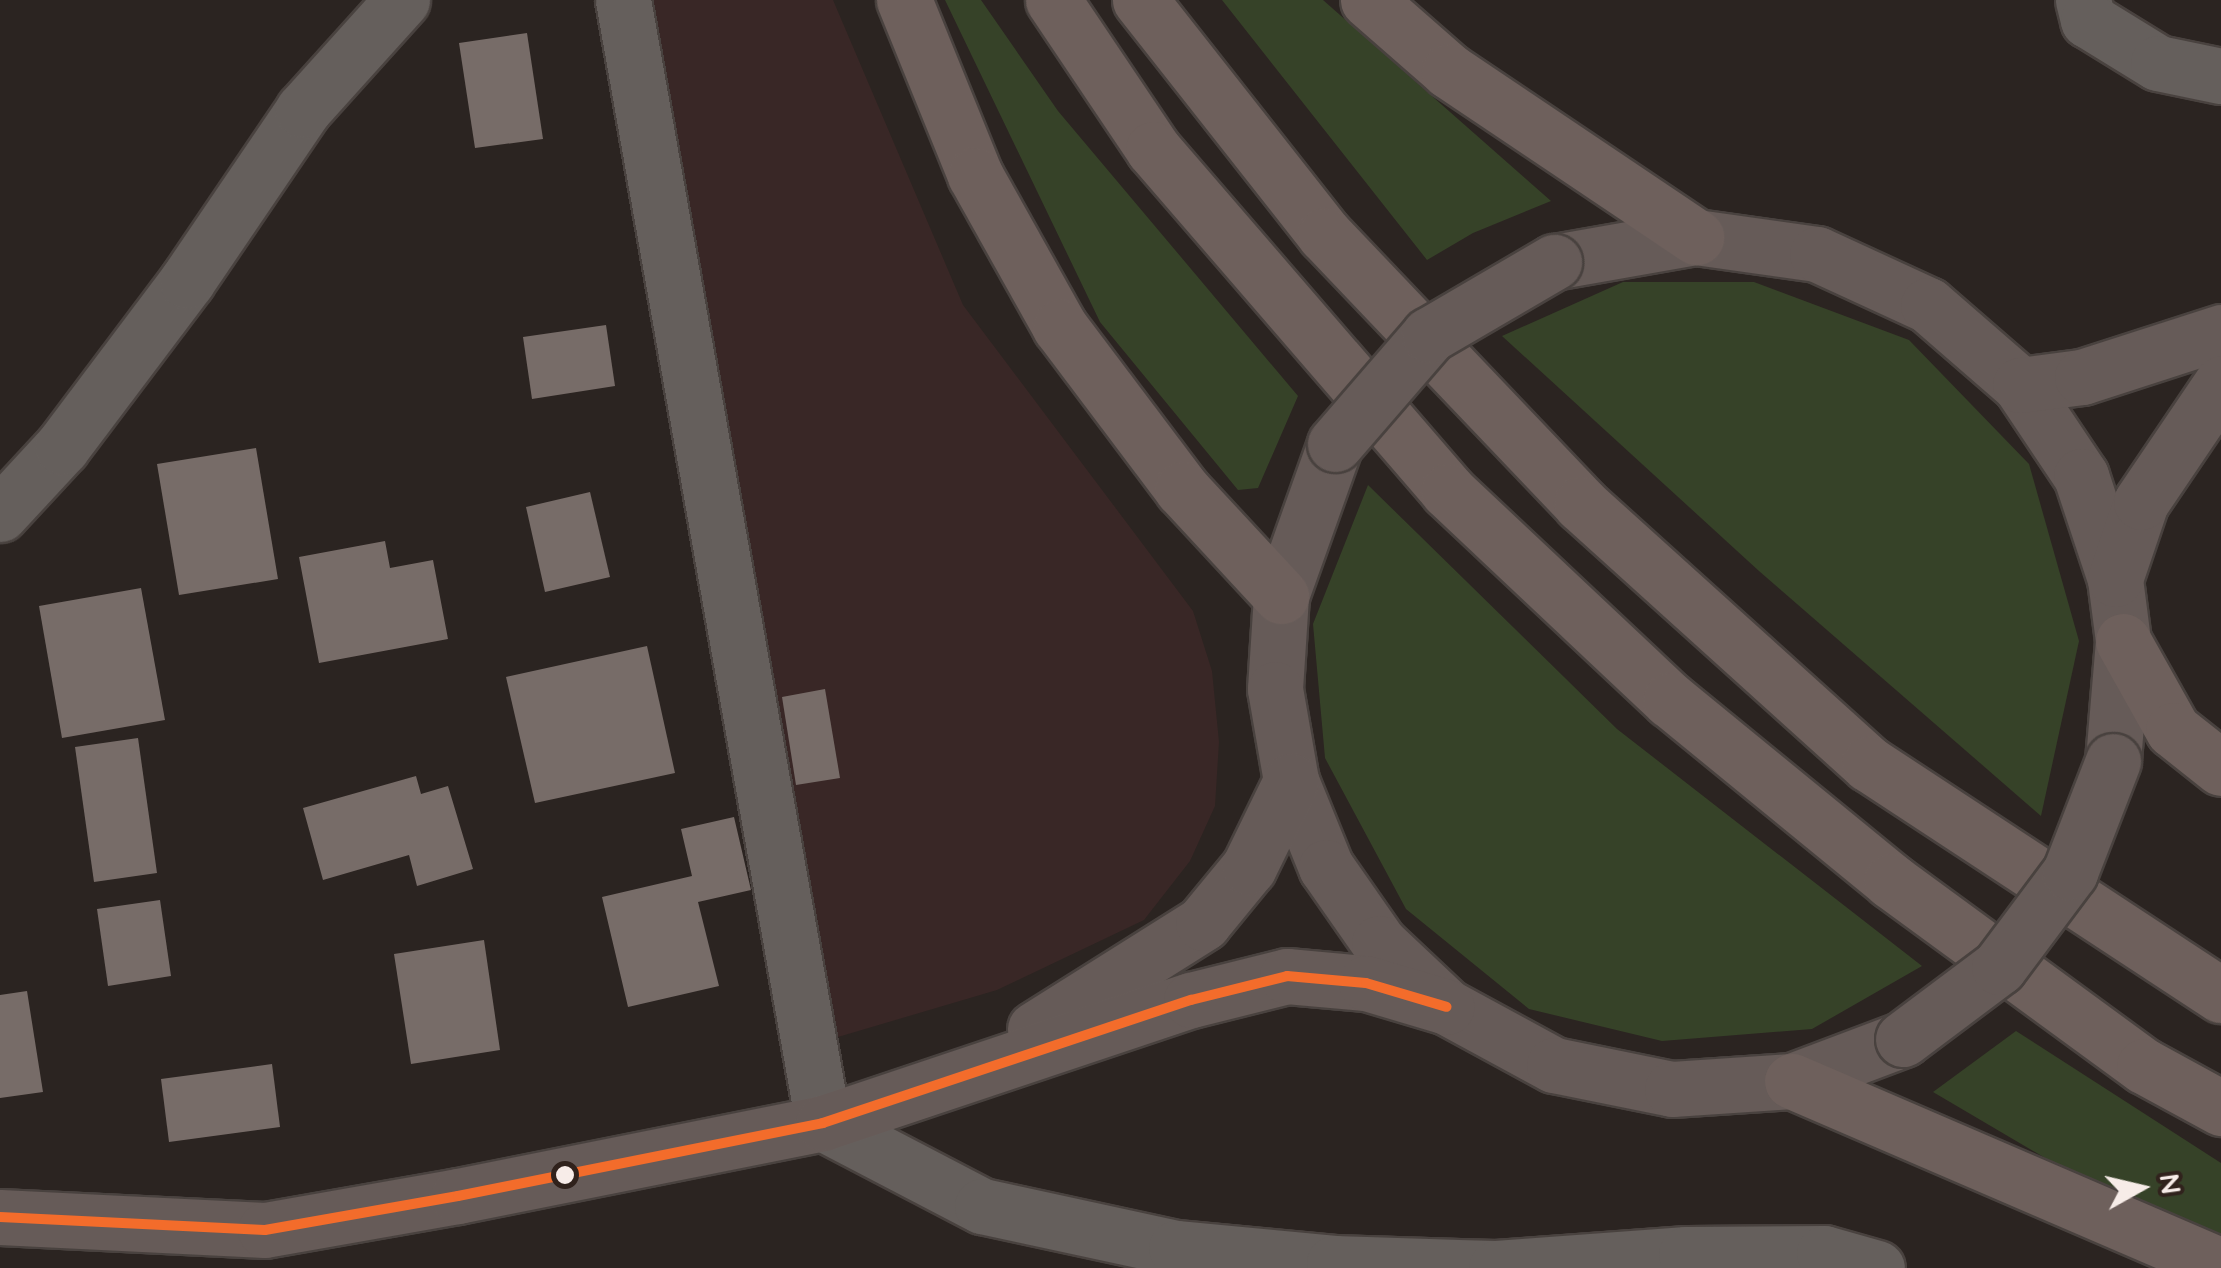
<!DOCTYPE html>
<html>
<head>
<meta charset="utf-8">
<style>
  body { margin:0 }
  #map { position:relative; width:2221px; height:1268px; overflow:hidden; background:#2b2421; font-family:Quicksand,sans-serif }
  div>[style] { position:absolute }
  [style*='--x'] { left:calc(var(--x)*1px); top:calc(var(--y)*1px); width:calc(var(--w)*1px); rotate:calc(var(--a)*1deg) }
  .industrial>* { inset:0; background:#392726 }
  .green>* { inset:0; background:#364228 }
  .building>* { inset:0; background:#776c68 }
  .roads { filter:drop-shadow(2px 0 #49423f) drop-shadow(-2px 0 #49423f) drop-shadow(0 2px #49423f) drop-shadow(0 -2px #49423f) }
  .minor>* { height:55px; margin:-27.5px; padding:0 27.5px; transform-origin:27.5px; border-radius:27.5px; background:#655f5c }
  .major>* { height:55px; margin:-27.5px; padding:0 27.5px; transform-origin:27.5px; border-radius:27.5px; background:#665b58 }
  .highway>* { height:55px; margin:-27.5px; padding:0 27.5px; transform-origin:27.5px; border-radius:27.5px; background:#6e605c }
  .bridges { filter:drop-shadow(2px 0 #49423f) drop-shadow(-2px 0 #49423f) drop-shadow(0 2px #49423f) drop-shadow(0 -2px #49423f) }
  .major-bridge>* { height:55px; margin:-27.5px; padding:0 27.5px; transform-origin:27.5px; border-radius:27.5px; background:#665b58 }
  .bus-1>* { height:10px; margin:-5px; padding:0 5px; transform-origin:5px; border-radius:5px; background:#f36c2b }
  .dots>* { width:28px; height:28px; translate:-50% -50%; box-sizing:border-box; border:5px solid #30221c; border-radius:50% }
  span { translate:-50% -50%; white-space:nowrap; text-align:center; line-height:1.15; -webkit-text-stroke:10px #30221c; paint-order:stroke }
  .north { position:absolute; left:2091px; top:1138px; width:100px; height:100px; -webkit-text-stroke:8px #30221c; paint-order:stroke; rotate:82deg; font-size:28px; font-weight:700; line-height:40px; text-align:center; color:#f7ece8 }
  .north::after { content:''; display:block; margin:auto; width:35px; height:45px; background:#f7ece8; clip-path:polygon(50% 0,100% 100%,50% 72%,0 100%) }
</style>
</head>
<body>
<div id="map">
  <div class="industrial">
    <i style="clip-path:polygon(653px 0,833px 0,963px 305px,1193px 611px,1212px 671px,1219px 742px,1215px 806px,1190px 861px,1144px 920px,997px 990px,838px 1037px)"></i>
  </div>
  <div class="green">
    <i style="clip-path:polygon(945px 0,981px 0,1058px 111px,1298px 396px,1258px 488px,1238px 490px,1100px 322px)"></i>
    <i style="clip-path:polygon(1222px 0,1323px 0,1551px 201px,1473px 233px,1427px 260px)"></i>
    <i style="clip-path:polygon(1623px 282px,1754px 282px,1909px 340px,2029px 464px,2079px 641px,2041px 816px,1759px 571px,1502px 336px)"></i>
    <i style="clip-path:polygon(1368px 485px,1617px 729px,1922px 966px,1812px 1029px,1662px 1041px,1529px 1009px,1406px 909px,1325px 758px,1313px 624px)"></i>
    <i style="clip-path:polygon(2016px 1031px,2221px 1163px,2221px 1248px,2132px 1209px,1933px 1092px)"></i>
  </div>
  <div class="building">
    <i style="clip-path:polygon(527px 33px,543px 139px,475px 148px,459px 43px)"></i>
    <i style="clip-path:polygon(606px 325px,615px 386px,532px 399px,523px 337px)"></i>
    <i style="clip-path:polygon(256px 448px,278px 579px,179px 595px,157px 464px)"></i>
    <i style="clip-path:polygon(590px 492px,610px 577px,545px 592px,526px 507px)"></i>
    <i style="clip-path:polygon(385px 541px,390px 568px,433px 560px,448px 639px,319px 663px,299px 557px)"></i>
    <i style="clip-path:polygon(141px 588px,165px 720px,62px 738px,39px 606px)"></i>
    <i style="clip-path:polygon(647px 646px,675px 773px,535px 803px,506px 677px)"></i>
    <i style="clip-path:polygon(825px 689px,840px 778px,796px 785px,782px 697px)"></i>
    <i style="clip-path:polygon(138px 738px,157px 873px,94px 882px,75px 747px)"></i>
    <i style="clip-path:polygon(416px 776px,421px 794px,448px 786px,473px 869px,417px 886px,409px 855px,323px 880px,303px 808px)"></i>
    <i style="clip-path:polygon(734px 817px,751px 890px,698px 902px,719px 986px,628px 1007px,602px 897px,692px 876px,681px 829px)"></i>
    <i style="clip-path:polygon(160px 900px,171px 976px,108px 986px,97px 909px)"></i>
    <i style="clip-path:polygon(484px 940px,500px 1050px,411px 1064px,394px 954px)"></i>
    <i style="clip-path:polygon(27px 991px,43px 1092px,0 1098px,0 995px)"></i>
    <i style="clip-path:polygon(272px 1064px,280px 1127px,169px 1142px,161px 1079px)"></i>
  </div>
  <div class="roads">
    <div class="minor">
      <i style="--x:623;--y:0;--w:1141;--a:79.9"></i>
      <i style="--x:823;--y:1123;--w:179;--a:27.6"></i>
      <i style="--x:982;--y:1206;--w:198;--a:12.2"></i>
      <i style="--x:1176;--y:1248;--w:159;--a:5.4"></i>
      <i style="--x:1334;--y:1263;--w:162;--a:1.8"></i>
      <i style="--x:1496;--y:1268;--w:191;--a:-4.2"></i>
      <i style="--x:1686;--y:1254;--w:138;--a:-0.4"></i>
      <i style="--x:1824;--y:1253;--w:55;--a:15.8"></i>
      <i style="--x:2083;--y:0;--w:21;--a:76"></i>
      <i style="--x:2088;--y:20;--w:82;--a:31.6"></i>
      <i style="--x:2158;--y:63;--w:64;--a:11.7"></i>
      <i style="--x:0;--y:514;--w:91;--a:-47.2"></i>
      <i style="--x:62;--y:447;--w:208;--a:-53"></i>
      <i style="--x:187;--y:281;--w:207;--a:-55.8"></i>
      <i style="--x:303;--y:110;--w:148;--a:-48"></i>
    </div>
    <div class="major">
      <i style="--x:1554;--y:262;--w:144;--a:-10"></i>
      <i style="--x:1696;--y:237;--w:122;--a:8"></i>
      <i style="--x:1817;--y:254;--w:122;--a:24.7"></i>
      <i style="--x:1928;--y:305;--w:122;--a:41"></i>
      <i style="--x:2020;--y:385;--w:110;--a:56.2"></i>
      <i style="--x:2081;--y:476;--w:108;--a:71.7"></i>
      <i style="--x:2115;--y:579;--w:63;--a:82.6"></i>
      <i style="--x:2123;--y:641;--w:120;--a:94.8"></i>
      <i style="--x:2020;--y:385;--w:63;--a:-7.4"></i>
      <i style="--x:2082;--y:377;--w:146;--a:-17.9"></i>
      <i style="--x:1335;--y:444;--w:161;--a:109.6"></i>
      <i style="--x:1281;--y:596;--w:93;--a:93.7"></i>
      <i style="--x:1275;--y:689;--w:93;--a:80.1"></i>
      <i style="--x:1291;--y:781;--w:93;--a:67.9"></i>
      <i style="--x:1326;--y:867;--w:93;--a:55.1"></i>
      <i style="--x:1379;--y:943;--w:93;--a:43.3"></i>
      <i style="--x:1447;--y:1007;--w:122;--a:28.5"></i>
      <i style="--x:1554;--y:1065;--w:120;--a:11.5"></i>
      <i style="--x:1672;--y:1089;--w:120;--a:-3.8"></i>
      <i style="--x:1792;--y:1081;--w:119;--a:-20.7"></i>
      <i style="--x:2115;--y:579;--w:81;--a:-71.3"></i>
      <i style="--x:2141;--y:502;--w:143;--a:-55.9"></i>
      <i style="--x:1035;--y:1029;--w:199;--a:-32.2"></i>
      <i style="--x:1203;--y:923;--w:72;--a:-50.6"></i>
      <i style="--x:1249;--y:867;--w:96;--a:-64"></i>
      <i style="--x:0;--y:1217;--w:265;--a:2.8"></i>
      <i style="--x:265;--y:1230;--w:196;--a:-10"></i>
      <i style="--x:458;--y:1196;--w:372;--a:-11.3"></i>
      <i style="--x:823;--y:1123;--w:388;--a:-18.5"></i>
      <i style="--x:1191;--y:1000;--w:99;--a:-14"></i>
      <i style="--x:1287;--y:976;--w:79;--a:5.1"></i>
      <i style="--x:1366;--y:983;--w:84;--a:16.5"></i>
    </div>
    <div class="highway">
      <i style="--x:904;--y:0;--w:189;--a:67.9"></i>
      <i style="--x:975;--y:175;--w:174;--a:60.8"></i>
      <i style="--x:1060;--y:327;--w:203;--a:53"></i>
      <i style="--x:1182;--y:489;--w:146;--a:47.2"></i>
      <i style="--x:1053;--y:0;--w:179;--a:56.1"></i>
      <i style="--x:1153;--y:149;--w:452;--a:49.2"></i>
      <i style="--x:1448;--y:491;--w:305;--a:43.3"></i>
      <i style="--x:1670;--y:700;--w:286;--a:39.3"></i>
      <i style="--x:1891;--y:881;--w:313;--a:36.2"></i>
      <i style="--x:2144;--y:1066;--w:88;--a:28.6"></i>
      <i style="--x:1140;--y:0;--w:299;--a:51.8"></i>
      <i style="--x:1325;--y:235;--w:371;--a:46.4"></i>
      <i style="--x:1581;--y:504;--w:388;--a:42.1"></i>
      <i style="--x:1869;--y:764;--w:421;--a:33.3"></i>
      <i style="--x:1368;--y:0;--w:108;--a:41.2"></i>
      <i style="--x:1449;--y:71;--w:298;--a:33.9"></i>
      <i style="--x:2123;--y:641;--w:102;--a:60.7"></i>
      <i style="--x:2173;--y:730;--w:61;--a:38.4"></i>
      <i style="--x:1792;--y:1081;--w:467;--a:23.3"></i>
    </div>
  </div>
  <div class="bridges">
    <div class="major-bridge">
      <i style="--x:1335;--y:444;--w:144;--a:-49.2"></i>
      <i style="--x:1429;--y:335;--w:145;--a:-30.3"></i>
      <i style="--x:1903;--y:1039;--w:120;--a:-36.9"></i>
      <i style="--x:1999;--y:967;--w:119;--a:-53.2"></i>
      <i style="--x:2070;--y:872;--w:119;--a:-68.8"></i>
    </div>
  </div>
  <div class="bus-1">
    <i style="--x:0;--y:1217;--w:265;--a:2.8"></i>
    <i style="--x:265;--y:1230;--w:196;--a:-10"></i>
    <i style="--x:458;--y:1196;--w:372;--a:-11.3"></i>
    <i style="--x:823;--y:1123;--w:388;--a:-18.5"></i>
    <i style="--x:1191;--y:1000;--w:99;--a:-14"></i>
    <i style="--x:1287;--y:976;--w:79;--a:5.1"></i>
    <i style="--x:1366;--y:983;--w:84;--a:16.5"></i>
  </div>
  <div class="dots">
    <i style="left:565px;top:1175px;background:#f7ece8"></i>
  </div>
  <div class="north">N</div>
</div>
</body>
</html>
